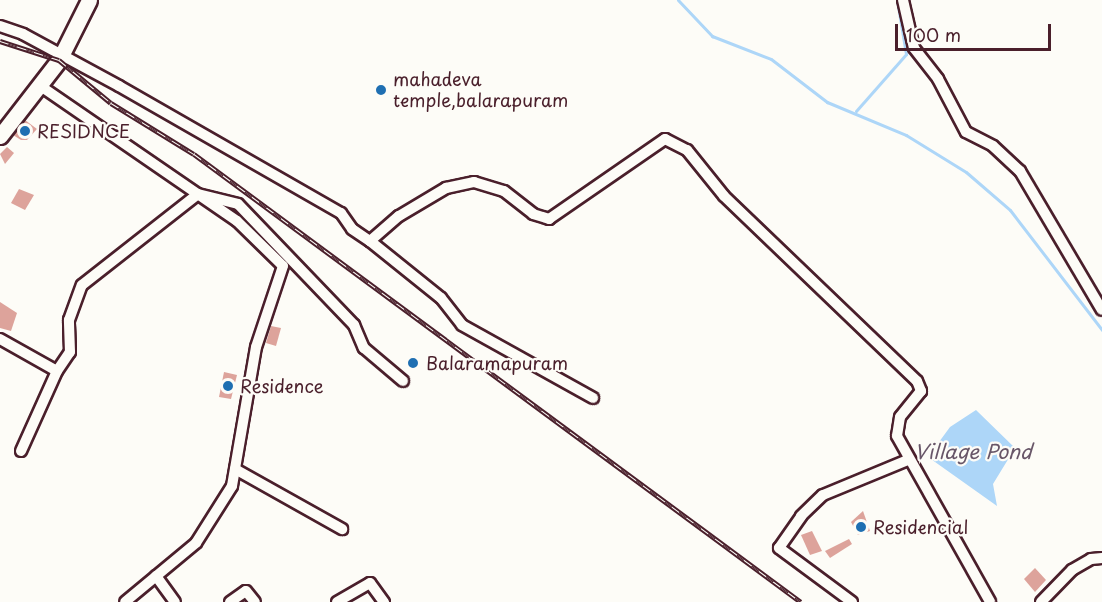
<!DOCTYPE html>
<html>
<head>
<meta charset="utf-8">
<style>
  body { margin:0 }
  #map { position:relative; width:1102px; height:602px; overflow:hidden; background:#fdfcf7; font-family:"Playpen Sans",sans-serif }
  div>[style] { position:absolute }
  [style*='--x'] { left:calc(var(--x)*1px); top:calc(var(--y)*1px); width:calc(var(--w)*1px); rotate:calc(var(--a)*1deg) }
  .water>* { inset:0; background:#add6f8 }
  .stream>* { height:3px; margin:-1.5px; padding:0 1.5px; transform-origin:1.5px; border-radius:1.5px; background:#add6f8 }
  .building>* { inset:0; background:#dda39b }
  .roads { filter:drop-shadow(2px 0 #4a1f2b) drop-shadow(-2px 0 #4a1f2b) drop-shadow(0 2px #4a1f2b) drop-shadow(0 -2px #4a1f2b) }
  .minor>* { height:10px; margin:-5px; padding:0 5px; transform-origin:5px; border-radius:5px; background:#fdfcf7 }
  .secondary>* { height:15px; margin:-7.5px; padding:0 7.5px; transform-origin:7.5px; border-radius:7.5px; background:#fdfcf7 }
  .rail>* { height:5px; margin-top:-2.5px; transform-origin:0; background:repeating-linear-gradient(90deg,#fdfcf7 0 9px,#4a1f2b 0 18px); box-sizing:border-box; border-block:2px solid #4a1f2b }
  .dots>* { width:16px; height:16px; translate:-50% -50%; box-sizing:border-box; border:3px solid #fdfcf7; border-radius:50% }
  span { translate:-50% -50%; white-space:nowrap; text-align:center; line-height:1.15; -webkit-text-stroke:4.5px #fdfcf7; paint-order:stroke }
  .poi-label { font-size:18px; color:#4a1f2b }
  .left { translate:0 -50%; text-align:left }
  .water-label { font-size:20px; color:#685668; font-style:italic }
  .scale { position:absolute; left:895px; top:24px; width:156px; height:27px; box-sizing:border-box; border:3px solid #4a1f2b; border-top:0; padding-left:8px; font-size:18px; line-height:21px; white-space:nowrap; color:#4a1f2b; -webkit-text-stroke:4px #fdfcf7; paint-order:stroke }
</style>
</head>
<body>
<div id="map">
  <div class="water">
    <i style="clip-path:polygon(976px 410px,1015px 448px,993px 484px,997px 506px,928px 457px,950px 427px)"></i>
  </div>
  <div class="stream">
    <i style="--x:678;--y:0;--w:50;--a:46.6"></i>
    <i style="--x:712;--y:36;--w:63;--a:21.3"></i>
    <i style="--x:771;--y:59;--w:71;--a:37.5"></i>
    <i style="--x:827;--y:102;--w:86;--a:22.7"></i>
    <i style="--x:906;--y:135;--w:70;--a:31.7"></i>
    <i style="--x:966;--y:172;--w:58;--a:40.8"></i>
    <i style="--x:1010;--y:210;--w:151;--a:52.5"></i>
    <i style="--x:856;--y:111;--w:76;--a:-48.7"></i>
    <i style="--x:906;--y:54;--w:55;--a:-99.5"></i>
  </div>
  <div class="building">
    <i style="clip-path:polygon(25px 120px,37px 129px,27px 140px,21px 140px,13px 135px)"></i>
    <i style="clip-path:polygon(7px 147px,14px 153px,5px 164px,0 154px)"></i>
    <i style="clip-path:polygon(19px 189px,34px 195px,25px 210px,11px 203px)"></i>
    <i style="clip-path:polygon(0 302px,17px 313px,11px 331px,0 328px)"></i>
    <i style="clip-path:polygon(271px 326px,281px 328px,276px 346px,266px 343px)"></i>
    <i style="clip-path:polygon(224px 372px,237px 375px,231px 399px,219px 397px)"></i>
    <i style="clip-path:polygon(863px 511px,870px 531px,858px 535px,851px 522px)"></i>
    <i style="clip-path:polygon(812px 531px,822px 551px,810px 555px,801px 535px)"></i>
    <i style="clip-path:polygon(849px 539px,852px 544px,830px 558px,825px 551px)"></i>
    <i style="clip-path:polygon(1035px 568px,1046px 580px,1035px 592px,1024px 579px)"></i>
  </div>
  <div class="roads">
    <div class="minor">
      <i style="--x:903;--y:0;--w:49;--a:77.1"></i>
      <i style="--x:914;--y:48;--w:39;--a:52"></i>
      <i style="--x:938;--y:79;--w:60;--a:62.2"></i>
      <i style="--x:966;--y:132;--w:30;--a:27"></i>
      <i style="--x:993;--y:146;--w:37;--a:43"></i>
      <i style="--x:1020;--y:171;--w:161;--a:59.5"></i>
      <i style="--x:0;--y:26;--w:24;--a:19"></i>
      <i style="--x:23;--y:34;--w:109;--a:28.4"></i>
      <i style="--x:119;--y:86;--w:256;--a:29.8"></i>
      <i style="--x:341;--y:213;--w:19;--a:55"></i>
      <i style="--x:352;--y:229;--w:22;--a:34"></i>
      <i style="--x:370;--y:241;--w:38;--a:-41"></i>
      <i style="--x:399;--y:216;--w:55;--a:-30.8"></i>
      <i style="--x:446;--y:188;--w:29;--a:-12"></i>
      <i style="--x:474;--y:182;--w:31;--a:17"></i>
      <i style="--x:504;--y:191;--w:37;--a:38"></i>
      <i style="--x:533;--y:214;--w:17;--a:17"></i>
      <i style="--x:549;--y:219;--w:141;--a:-34.6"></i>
      <i style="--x:665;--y:139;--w:25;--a:27"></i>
      <i style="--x:687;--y:150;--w:59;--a:51.2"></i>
      <i style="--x:724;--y:196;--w:267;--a:43.8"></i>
      <i style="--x:917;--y:381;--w:11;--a:68"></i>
      <i style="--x:921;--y:391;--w:33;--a:129"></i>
      <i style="--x:900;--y:417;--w:19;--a:99"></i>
      <i style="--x:897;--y:436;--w:190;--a:60.7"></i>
      <i style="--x:39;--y:85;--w:240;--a:34.5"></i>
      <i style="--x:237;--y:221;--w:64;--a:44.4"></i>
      <i style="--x:283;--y:266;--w:85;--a:108.4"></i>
      <i style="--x:256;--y:347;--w:141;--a:99.8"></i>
      <i style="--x:232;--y:486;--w:67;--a:122.3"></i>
      <i style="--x:196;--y:543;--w:92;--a:140.3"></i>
      <i style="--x:370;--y:241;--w:91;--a:38.8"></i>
      <i style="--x:441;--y:298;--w:34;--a:52"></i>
      <i style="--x:462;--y:325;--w:150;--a:29.1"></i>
      <i style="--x:0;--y:339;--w:65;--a:29.3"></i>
      <i style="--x:57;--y:371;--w:23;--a:-56"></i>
      <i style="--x:70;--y:352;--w:32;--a:-92"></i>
      <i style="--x:69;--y:320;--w:37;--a:-70"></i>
      <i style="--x:82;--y:285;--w:147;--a:-38.1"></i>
      <i style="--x:198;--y:194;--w:41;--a:14"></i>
      <i style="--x:238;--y:204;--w:168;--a:46.2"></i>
      <i style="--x:354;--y:325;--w:25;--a:67"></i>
      <i style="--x:364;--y:348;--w:51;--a:40.2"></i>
      <i style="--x:21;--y:451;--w:88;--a:-65.8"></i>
      <i style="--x:235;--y:469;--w:123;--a:29.3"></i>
      <i style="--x:156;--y:576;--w:32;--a:54"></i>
      <i style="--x:230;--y:602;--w:19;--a:-35"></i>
      <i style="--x:246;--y:591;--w:14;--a:51"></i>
      <i style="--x:337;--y:602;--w:38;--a:-30"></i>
      <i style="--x:370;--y:583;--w:24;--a:54"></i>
      <i style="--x:852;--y:602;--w:91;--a:-143.5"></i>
      <i style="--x:779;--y:548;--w:39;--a:-55"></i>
      <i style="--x:801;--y:516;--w:30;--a:-44"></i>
      <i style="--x:823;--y:495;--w:92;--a:-22.4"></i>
      <i style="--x:1041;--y:602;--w:45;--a:-45.9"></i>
      <i style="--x:1072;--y:570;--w:22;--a:-30"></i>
      <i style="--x:1091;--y:559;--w:11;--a:-5"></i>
    </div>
    <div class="secondary">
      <i style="--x:0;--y:136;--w:96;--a:-52.2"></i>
      <i style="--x:59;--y:60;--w:67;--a:-63.4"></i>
    </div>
  </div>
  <div class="rail">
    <i style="--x:0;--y:41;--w:62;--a:17.9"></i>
    <i style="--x:59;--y:60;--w:67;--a:39.6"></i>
    <i style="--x:111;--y:103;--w:97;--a:31.6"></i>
    <i style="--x:194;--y:154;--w:754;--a:36.43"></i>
  </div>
  <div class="dots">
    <i style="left:381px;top:90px;background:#1f6fb2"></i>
    <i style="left:25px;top:131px;background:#1f6fb2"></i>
    <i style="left:413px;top:363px;background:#1f6fb2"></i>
    <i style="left:228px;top:386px;background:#1f6fb2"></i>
    <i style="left:861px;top:527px;background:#1f6fb2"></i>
  </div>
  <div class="poi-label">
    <span class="left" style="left:393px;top:90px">mahadeva<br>temple,balarapuram</span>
    <span class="left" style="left:37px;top:131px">RESIDNCE</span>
    <span class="left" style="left:426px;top:363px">Balaramapuram</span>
    <span class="left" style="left:240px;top:386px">Residence</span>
    <span class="left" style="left:873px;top:527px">Residencial</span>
  </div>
  <div class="water-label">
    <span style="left:973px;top:451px">Village Pond</span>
  </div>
  <div class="scale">100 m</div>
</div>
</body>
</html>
